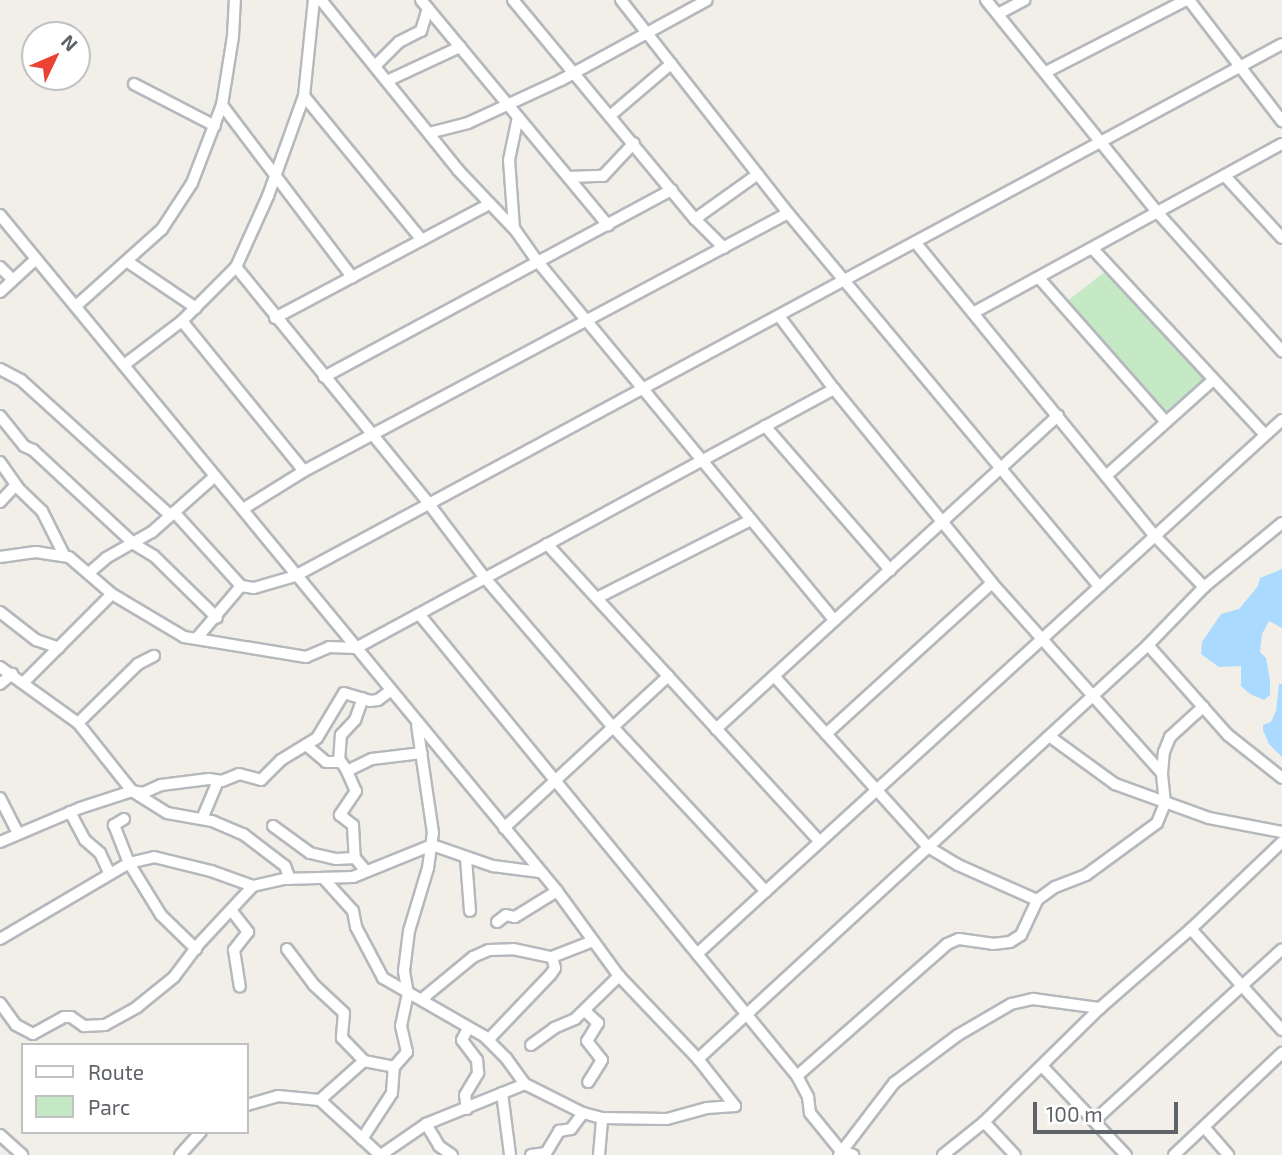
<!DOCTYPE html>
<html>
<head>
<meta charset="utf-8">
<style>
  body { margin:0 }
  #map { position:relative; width:1282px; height:1155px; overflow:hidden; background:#f1efe8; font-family:"Exo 2",sans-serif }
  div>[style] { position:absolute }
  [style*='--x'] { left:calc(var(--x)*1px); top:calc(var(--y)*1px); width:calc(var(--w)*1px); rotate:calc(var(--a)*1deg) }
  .green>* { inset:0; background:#c5e8c5 }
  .water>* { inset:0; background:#aadaff }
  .roads { filter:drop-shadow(2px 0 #b5b8bc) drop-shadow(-2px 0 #b5b8bc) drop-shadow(0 2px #b5b8bc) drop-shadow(0 -2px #b5b8bc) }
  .minor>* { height:10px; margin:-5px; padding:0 5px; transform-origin:5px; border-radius:5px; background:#fff }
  span { translate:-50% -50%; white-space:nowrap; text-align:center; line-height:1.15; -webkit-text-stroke:7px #fff; paint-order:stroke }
  .legend { position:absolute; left:21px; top:1043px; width:228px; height:91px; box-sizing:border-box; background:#fff; border:2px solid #bfc1c3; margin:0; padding:9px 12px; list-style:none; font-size:21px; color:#5f6368 }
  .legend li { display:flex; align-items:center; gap:14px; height:35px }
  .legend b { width:35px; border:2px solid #bfc1c3 }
  .north { position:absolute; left:21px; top:21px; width:70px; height:70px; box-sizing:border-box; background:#fff; border:2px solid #bfc1c3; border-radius:50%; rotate:46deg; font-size:19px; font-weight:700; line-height:28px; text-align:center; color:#5f6368 }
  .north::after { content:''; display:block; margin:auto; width:24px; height:32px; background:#ea4335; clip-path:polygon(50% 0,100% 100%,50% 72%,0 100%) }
  .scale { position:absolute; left:1033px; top:1102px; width:145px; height:32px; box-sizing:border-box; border:4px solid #5f6368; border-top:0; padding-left:9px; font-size:21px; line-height:24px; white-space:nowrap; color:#5f6368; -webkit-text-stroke:5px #fff; paint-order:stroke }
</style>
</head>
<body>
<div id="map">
  <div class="green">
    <i style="clip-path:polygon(1106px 271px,1210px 382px,1162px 425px,1062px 305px)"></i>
  </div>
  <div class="water">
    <i style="clip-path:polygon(1282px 569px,1282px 628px,1269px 621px,1262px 634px,1260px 652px,1266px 658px,1270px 680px,1270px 695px,1264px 700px,1250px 694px,1241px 686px,1241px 666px,1219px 667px,1201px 654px,1202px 642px,1221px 614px,1239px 609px,1258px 586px,1260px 578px)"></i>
    <i style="clip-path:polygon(1279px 684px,1282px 684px,1282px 757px,1269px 744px,1263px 730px,1263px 725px,1271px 722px,1276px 711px)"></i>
  </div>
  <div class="roads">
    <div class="minor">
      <i style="--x:321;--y:0;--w:218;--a:51.1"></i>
      <i style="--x:458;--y:170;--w:84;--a:46.4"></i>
      <i style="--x:516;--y:231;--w:38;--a:55"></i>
      <i style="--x:538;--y:262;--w:465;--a:50.4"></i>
      <i style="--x:421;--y:0;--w:293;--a:50.3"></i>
      <i style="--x:513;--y:0;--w:285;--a:50.3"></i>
      <i style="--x:695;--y:219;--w:41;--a:45"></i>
      <i style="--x:621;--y:0;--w:271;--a:51.9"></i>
      <i style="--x:788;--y:213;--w:486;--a:50.2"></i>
      <i style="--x:986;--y:0;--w:274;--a:51.1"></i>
      <i style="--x:1158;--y:213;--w:186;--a:48.1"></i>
      <i style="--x:1189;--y:0;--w:153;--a:52.5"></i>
      <i style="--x:998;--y:14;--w:30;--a:-28"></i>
      <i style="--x:375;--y:66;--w:34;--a:-45"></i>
      <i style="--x:399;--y:42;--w:25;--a:-27"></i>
      <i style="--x:421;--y:31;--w:24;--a:-73"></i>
      <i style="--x:1046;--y:72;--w:157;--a:-27.2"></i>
      <i style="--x:387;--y:81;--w:81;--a:-25"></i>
      <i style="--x:134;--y:84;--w:91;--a:27.4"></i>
      <i style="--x:304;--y:96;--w:186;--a:50.7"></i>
      <i style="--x:222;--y:105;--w:216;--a:52.9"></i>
      <i style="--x:611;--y:115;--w:79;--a:-40.4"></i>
      <i style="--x:429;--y:133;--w:40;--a:-14.4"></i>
      <i style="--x:468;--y:123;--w:102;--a:-24.8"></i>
      <i style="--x:561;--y:80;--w:166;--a:-28.7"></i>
      <i style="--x:1225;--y:176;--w:84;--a:47.4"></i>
      <i style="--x:568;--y:177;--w:35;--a:-2"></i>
      <i style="--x:603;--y:176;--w:45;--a:-46.8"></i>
      <i style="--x:0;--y:215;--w:876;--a:50.51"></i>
      <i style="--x:557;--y:891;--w:105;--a:53.9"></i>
      <i style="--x:619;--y:976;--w:115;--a:46.4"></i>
      <i style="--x:698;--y:1059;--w:60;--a:51.8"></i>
      <i style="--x:695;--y:219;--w:77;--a:-35.5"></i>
      <i style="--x:514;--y:228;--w:68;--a:-94.2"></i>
      <i style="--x:509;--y:160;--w:44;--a:-78.2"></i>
      <i style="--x:915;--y:242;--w:380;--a:50.8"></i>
      <i style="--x:1155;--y:536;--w:71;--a:46.1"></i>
      <i style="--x:1093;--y:249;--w:253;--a:47.2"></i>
      <i style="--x:128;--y:262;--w:82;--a:34.1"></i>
      <i style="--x:0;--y:267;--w:17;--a:45"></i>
      <i style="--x:236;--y:267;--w:306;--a:50.8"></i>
      <i style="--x:429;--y:504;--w:93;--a:52.9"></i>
      <i style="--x:485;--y:578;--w:195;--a:49.4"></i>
      <i style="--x:612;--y:726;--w:226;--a:47.1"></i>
      <i style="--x:1039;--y:278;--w:192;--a:48.6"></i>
      <i style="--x:0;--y:292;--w:49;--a:-42.5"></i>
      <i style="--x:76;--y:306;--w:115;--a:-41.8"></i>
      <i style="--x:162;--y:229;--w:55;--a:-56.9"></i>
      <i style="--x:192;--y:183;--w:84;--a:-69"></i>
      <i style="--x:222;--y:105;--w:70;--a:-80.9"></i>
      <i style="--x:233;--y:36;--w:36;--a:-87"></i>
      <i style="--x:973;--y:313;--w:352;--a:-28.7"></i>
      <i style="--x:779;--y:316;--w:91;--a:53"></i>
      <i style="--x:834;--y:389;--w:250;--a:50.8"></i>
      <i style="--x:992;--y:583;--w:255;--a:48.2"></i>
      <i style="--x:275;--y:318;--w:242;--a:-28"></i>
      <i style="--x:182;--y:321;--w:193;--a:50.9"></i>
      <i style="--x:124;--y:365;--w:73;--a:-37.2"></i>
      <i style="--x:182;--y:321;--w:76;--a:-45"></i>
      <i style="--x:236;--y:267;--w:78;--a:-65.7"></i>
      <i style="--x:268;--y:196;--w:106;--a:-70.2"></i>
      <i style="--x:304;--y:96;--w:97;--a:-84.1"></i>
      <i style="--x:0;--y:369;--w:24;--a:28"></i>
      <i style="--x:21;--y:380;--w:201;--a:42.2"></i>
      <i style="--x:324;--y:377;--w:395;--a:-28.3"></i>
      <i style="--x:0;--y:416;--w:38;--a:51"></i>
      <i style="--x:24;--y:446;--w:10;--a:24"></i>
      <i style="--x:33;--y:450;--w:138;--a:42.9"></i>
      <i style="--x:134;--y:544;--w:23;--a:31"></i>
      <i style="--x:154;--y:556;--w:88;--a:44.5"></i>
      <i style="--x:765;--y:426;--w:191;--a:49"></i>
      <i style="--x:0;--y:462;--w:32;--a:55"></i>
      <i style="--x:18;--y:488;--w:33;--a:44"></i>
      <i style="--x:42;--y:511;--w:49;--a:63.4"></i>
      <i style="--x:1106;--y:476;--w:142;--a:-41.9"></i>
      <i style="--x:0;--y:502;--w:23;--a:-47"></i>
      <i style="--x:243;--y:509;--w:72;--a:-31.9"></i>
      <i style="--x:304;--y:471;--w:548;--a:-28.06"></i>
      <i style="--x:174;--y:512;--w:100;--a:47.8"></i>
      <i style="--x:241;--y:586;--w:13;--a:9"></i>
      <i style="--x:254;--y:588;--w:43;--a:-16.3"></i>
      <i style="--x:295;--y:576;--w:1121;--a:-28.32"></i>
      <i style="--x:547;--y:544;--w:404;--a:47.5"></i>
      <i style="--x:0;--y:557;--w:36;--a:-8"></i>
      <i style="--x:36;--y:552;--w:33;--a:9"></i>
      <i style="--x:69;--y:557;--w:57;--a:40.7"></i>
      <i style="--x:112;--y:594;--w:84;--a:30.8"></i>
      <i style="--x:184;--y:637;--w:124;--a:9.3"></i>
      <i style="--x:306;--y:657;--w:25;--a:-23"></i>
      <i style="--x:329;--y:647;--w:27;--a:2"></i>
      <i style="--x:356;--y:648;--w:544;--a:-28.45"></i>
      <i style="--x:89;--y:573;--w:23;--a:-41"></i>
      <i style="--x:106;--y:558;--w:53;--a:-29.5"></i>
      <i style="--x:152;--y:532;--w:84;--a:-41.6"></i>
      <i style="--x:597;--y:598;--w:173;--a:-26.9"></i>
      <i style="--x:0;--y:612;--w:46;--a:37.9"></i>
      <i style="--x:36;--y:640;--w:24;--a:19"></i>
      <i style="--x:419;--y:614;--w:597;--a:50.71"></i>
      <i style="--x:797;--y:1076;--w:24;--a:62"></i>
      <i style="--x:808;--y:1097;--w:16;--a:83"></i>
      <i style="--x:810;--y:1113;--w:49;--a:50.8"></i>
      <i style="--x:841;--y:1151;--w:13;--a:18"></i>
      <i style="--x:196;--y:639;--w:70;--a:-49.7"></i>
      <i style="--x:1148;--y:645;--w:120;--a:48.4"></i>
      <i style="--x:1228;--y:735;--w:69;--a:38.5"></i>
      <i style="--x:0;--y:667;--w:96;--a:35.7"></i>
      <i style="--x:78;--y:723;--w:87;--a:51.5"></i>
      <i style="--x:132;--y:791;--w:41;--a:32.2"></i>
      <i style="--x:167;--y:813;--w:46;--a:10.1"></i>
      <i style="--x:212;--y:821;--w:34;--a:23"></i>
      <i style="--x:243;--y:834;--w:53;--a:37.3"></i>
      <i style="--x:285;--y:866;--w:14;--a:69"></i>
      <i style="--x:774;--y:676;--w:230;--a:48"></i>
      <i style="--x:928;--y:847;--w:35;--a:31"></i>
      <i style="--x:958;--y:865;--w:86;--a:23.9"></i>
      <i style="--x:24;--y:682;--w:124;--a:-45"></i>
      <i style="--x:0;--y:684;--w:16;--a:-40"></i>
      <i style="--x:78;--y:723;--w:84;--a:-44.5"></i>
      <i style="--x:138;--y:664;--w:18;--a:-27"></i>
      <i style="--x:716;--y:729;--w:464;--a:-42.5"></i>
      <i style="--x:826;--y:734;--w:224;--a:-42.3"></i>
      <i style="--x:1049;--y:736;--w:82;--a:36"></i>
      <i style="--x:1115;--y:784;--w:100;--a:19.9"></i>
      <i style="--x:1209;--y:818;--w:74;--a:10.9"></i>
      <i style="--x:306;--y:745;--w:26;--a:40"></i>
      <i style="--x:326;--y:762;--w:15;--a:0"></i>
      <i style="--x:341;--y:762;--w:9;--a:54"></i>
      <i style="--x:346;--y:769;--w:24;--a:66"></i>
      <i style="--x:356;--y:791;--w:29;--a:124"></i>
      <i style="--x:340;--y:815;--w:16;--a:38"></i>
      <i style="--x:353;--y:825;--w:33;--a:87"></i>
      <i style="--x:355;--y:858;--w:17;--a:50"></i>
      <i style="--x:339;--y:762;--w:27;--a:-86"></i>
      <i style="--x:341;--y:735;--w:21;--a:-47"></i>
      <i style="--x:355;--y:720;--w:23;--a:-70"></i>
      <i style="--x:347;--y:771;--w:28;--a:-26"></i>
      <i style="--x:372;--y:759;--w:50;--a:-6.8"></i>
      <i style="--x:0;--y:798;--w:39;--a:63"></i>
      <i style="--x:70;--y:812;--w:32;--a:62"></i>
      <i style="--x:85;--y:840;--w:20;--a:41"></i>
      <i style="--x:100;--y:853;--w:23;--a:65"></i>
      <i style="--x:124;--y:819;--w:12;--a:149"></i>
      <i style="--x:114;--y:825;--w:41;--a:68.5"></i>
      <i style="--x:129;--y:863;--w:61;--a:58.4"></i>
      <i style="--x:161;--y:915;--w:49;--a:44.2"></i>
      <i style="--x:202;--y:819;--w:41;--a:-67.2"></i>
      <i style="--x:273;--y:826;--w:46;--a:36.1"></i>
      <i style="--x:310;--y:853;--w:27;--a:13"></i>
      <i style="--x:336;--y:859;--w:19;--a:-3"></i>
      <i style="--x:504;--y:828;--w:224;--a:-42.8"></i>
      <i style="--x:0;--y:842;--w:87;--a:-23"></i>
      <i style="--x:80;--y:808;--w:55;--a:-18.1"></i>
      <i style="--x:132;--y:791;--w:11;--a:10"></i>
      <i style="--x:143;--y:793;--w:20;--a:-24"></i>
      <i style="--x:161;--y:785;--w:48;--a:-7.1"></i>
      <i style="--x:209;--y:779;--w:13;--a:9"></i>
      <i style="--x:222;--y:781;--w:18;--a:-22"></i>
      <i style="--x:239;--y:774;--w:23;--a:15"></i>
      <i style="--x:261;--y:780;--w:28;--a:-45"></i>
      <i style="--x:281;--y:760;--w:42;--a:-31.4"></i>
      <i style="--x:317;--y:738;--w:52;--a:-59"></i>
      <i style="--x:344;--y:693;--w:27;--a:17"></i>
      <i style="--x:370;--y:701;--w:8;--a:-7"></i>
      <i style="--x:378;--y:700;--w:15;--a:-37"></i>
      <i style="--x:466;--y:858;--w:53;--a:85.7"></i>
      <i style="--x:325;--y:880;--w:42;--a:47.9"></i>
      <i style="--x:353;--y:911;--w:16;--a:79"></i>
      <i style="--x:356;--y:927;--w:58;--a:62.1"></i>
      <i style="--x:383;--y:978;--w:116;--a:29.9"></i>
      <i style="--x:484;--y:1036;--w:31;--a:45"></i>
      <i style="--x:506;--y:1058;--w:32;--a:54"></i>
      <i style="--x:231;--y:910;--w:28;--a:52"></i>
      <i style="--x:248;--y:932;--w:23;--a:128"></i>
      <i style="--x:234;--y:950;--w:37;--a:81"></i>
      <i style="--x:497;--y:922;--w:11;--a:-38"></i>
      <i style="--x:506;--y:915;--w:9;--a:13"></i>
      <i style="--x:515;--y:917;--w:49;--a:-31.8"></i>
      <i style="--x:1191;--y:929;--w:136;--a:48"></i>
      <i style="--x:0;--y:939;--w:150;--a:-30.5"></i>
      <i style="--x:129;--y:863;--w:26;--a:-13"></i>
      <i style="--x:154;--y:857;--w:59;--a:13.8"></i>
      <i style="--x:211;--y:871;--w:45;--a:19.7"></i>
      <i style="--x:253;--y:886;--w:32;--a:-13"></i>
      <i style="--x:284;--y:879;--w:69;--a:-1.7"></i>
      <i style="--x:353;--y:877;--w:85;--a:-22.1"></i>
      <i style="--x:432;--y:845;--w:65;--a:19"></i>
      <i style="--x:493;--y:866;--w:47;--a:7.3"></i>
      <i style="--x:287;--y:949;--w:45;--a:53.1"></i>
      <i style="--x:314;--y:985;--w:41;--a:43"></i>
      <i style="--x:344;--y:1013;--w:25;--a:95"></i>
      <i style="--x:342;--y:1038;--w:32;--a:46"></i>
      <i style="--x:697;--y:954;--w:792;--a:-42.39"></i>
      <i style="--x:422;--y:999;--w:66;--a:-39.5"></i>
      <i style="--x:473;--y:957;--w:17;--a:-24"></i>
      <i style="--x:489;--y:950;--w:24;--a:-2"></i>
      <i style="--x:513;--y:949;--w:40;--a:12"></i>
      <i style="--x:552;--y:957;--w:44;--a:-21.3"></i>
      <i style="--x:0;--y:1003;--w:27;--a:54"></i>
      <i style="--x:16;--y:1025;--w:19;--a:28"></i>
      <i style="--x:33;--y:1034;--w:35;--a:-29"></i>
      <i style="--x:64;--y:1017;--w:7;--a:0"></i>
      <i style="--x:71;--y:1017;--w:16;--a:35"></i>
      <i style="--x:84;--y:1026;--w:21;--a:-3"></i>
      <i style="--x:105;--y:1025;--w:37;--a:-29"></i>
      <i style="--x:137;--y:1007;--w:48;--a:-39"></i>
      <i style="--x:174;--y:977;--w:39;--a:-53"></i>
      <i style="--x:197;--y:946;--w:82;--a:-47"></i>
      <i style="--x:585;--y:1011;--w:18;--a:43"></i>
      <i style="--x:598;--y:1023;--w:21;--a:121"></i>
      <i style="--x:587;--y:1041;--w:24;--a:52"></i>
      <i style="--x:602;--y:1060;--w:26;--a:122"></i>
      <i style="--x:488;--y:1040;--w:91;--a:-46.3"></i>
      <i style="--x:551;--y:974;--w:7;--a:-56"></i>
      <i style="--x:555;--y:968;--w:11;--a:-105"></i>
      <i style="--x:531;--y:1045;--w:29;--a:-36"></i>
      <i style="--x:554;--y:1028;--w:23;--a:-23"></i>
      <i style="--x:575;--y:1019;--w:62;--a:-44.3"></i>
      <i style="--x:698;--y:1059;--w:611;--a:-42.61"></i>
      <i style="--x:1148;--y:645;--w:81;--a:-46"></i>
      <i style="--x:1204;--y:587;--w:101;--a:-39.4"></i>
      <i style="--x:1043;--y:1067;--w:121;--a:46.7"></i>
      <i style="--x:797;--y:1076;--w:200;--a:-41.3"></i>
      <i style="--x:947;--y:944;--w:13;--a:-23"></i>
      <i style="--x:959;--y:939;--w:34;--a:8"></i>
      <i style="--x:993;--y:944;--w:17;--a:-7"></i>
      <i style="--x:1010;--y:942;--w:13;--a:-32"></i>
      <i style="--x:1021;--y:935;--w:38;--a:-65"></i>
      <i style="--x:1037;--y:900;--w:22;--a:-36"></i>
      <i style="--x:1055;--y:887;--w:33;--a:-21"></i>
      <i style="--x:1086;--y:875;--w:88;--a:-36.2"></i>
      <i style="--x:1157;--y:823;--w:22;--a:-68"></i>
      <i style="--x:1165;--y:803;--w:30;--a:-96"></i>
      <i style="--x:1162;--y:773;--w:21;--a:-85"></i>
      <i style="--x:1164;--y:752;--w:16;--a:-68"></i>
      <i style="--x:1170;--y:737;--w:45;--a:-42.3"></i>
      <i style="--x:502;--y:1093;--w:63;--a:82.6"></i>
      <i style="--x:320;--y:1100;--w:81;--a:42.5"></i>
      <i style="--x:247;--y:1105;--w:32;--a:-16"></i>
      <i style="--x:278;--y:1096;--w:42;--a:5.4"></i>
      <i style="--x:320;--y:1100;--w:59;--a:-41.6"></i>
      <i style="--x:364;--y:1061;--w:31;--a:11"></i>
      <i style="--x:394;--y:1067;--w:20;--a:-49"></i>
      <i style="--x:407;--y:1052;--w:27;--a:-103"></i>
      <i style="--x:401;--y:1026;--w:33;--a:-78"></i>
      <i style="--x:408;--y:994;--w:23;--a:-100"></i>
      <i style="--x:404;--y:971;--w:40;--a:-82.9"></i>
      <i style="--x:409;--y:931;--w:66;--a:-73.2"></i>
      <i style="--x:428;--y:868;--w:35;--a:-82"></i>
      <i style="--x:433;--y:833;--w:109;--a:-98.4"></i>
      <i style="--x:467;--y:1109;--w:14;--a:-98"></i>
      <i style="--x:465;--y:1095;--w:26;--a:-59"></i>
      <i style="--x:478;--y:1073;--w:13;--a:-94"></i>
      <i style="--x:477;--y:1060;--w:25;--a:-127"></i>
      <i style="--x:462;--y:1040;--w:13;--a:-63"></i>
      <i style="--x:1095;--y:1120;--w:253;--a:-42.4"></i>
      <i style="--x:984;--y:1122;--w:45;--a:46.8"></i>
      <i style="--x:426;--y:1124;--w:26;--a:59"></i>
      <i style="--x:439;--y:1146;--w:16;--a:35"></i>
      <i style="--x:1204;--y:1127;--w:37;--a:49"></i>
      <i style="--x:0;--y:1135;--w:30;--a:42"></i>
      <i style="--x:362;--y:1139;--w:55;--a:-56.9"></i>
      <i style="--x:392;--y:1093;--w:26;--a:-86"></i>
      <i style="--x:180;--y:1155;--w:31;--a:-48"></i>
      <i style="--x:381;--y:1155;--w:55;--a:-34.6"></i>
      <i style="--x:426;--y:1124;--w:107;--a:-22"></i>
      <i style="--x:525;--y:1084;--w:65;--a:26.6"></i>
      <i style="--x:583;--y:1113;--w:20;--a:15"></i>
      <i style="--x:602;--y:1118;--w:65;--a:0.9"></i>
      <i style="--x:667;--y:1119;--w:41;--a:-15.4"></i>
      <i style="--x:707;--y:1108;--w:28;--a:-4"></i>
      <i style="--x:531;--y:1155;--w:15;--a:-8"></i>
      <i style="--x:546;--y:1153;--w:26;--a:-59"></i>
      <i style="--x:559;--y:1131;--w:12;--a:-9"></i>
      <i style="--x:571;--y:1129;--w:20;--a:-53"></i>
      <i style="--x:599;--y:1155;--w:37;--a:-85"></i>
      <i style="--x:839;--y:1155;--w:91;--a:-52.6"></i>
      <i style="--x:894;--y:1083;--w:80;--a:-36.9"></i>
      <i style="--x:958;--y:1035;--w:61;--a:-30.3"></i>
      <i style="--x:1011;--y:1004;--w:23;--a:-13"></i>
      <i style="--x:1033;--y:999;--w:68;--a:7.7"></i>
      <i style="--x:943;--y:1155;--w:53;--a:-38.8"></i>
      <i style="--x:984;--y:1122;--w:163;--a:-44.5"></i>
      <i style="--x:1100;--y:1008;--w:121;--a:-41"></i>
      <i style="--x:1191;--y:929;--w:126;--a:-43.7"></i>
      <i style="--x:1174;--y:1155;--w:149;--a:-43.4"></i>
    </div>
  </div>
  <ul class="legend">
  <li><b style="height:9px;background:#fff"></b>Route</li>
  <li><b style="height:19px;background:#c5e8c5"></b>Parc</li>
  </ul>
  <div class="north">N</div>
  <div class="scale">100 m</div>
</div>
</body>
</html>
